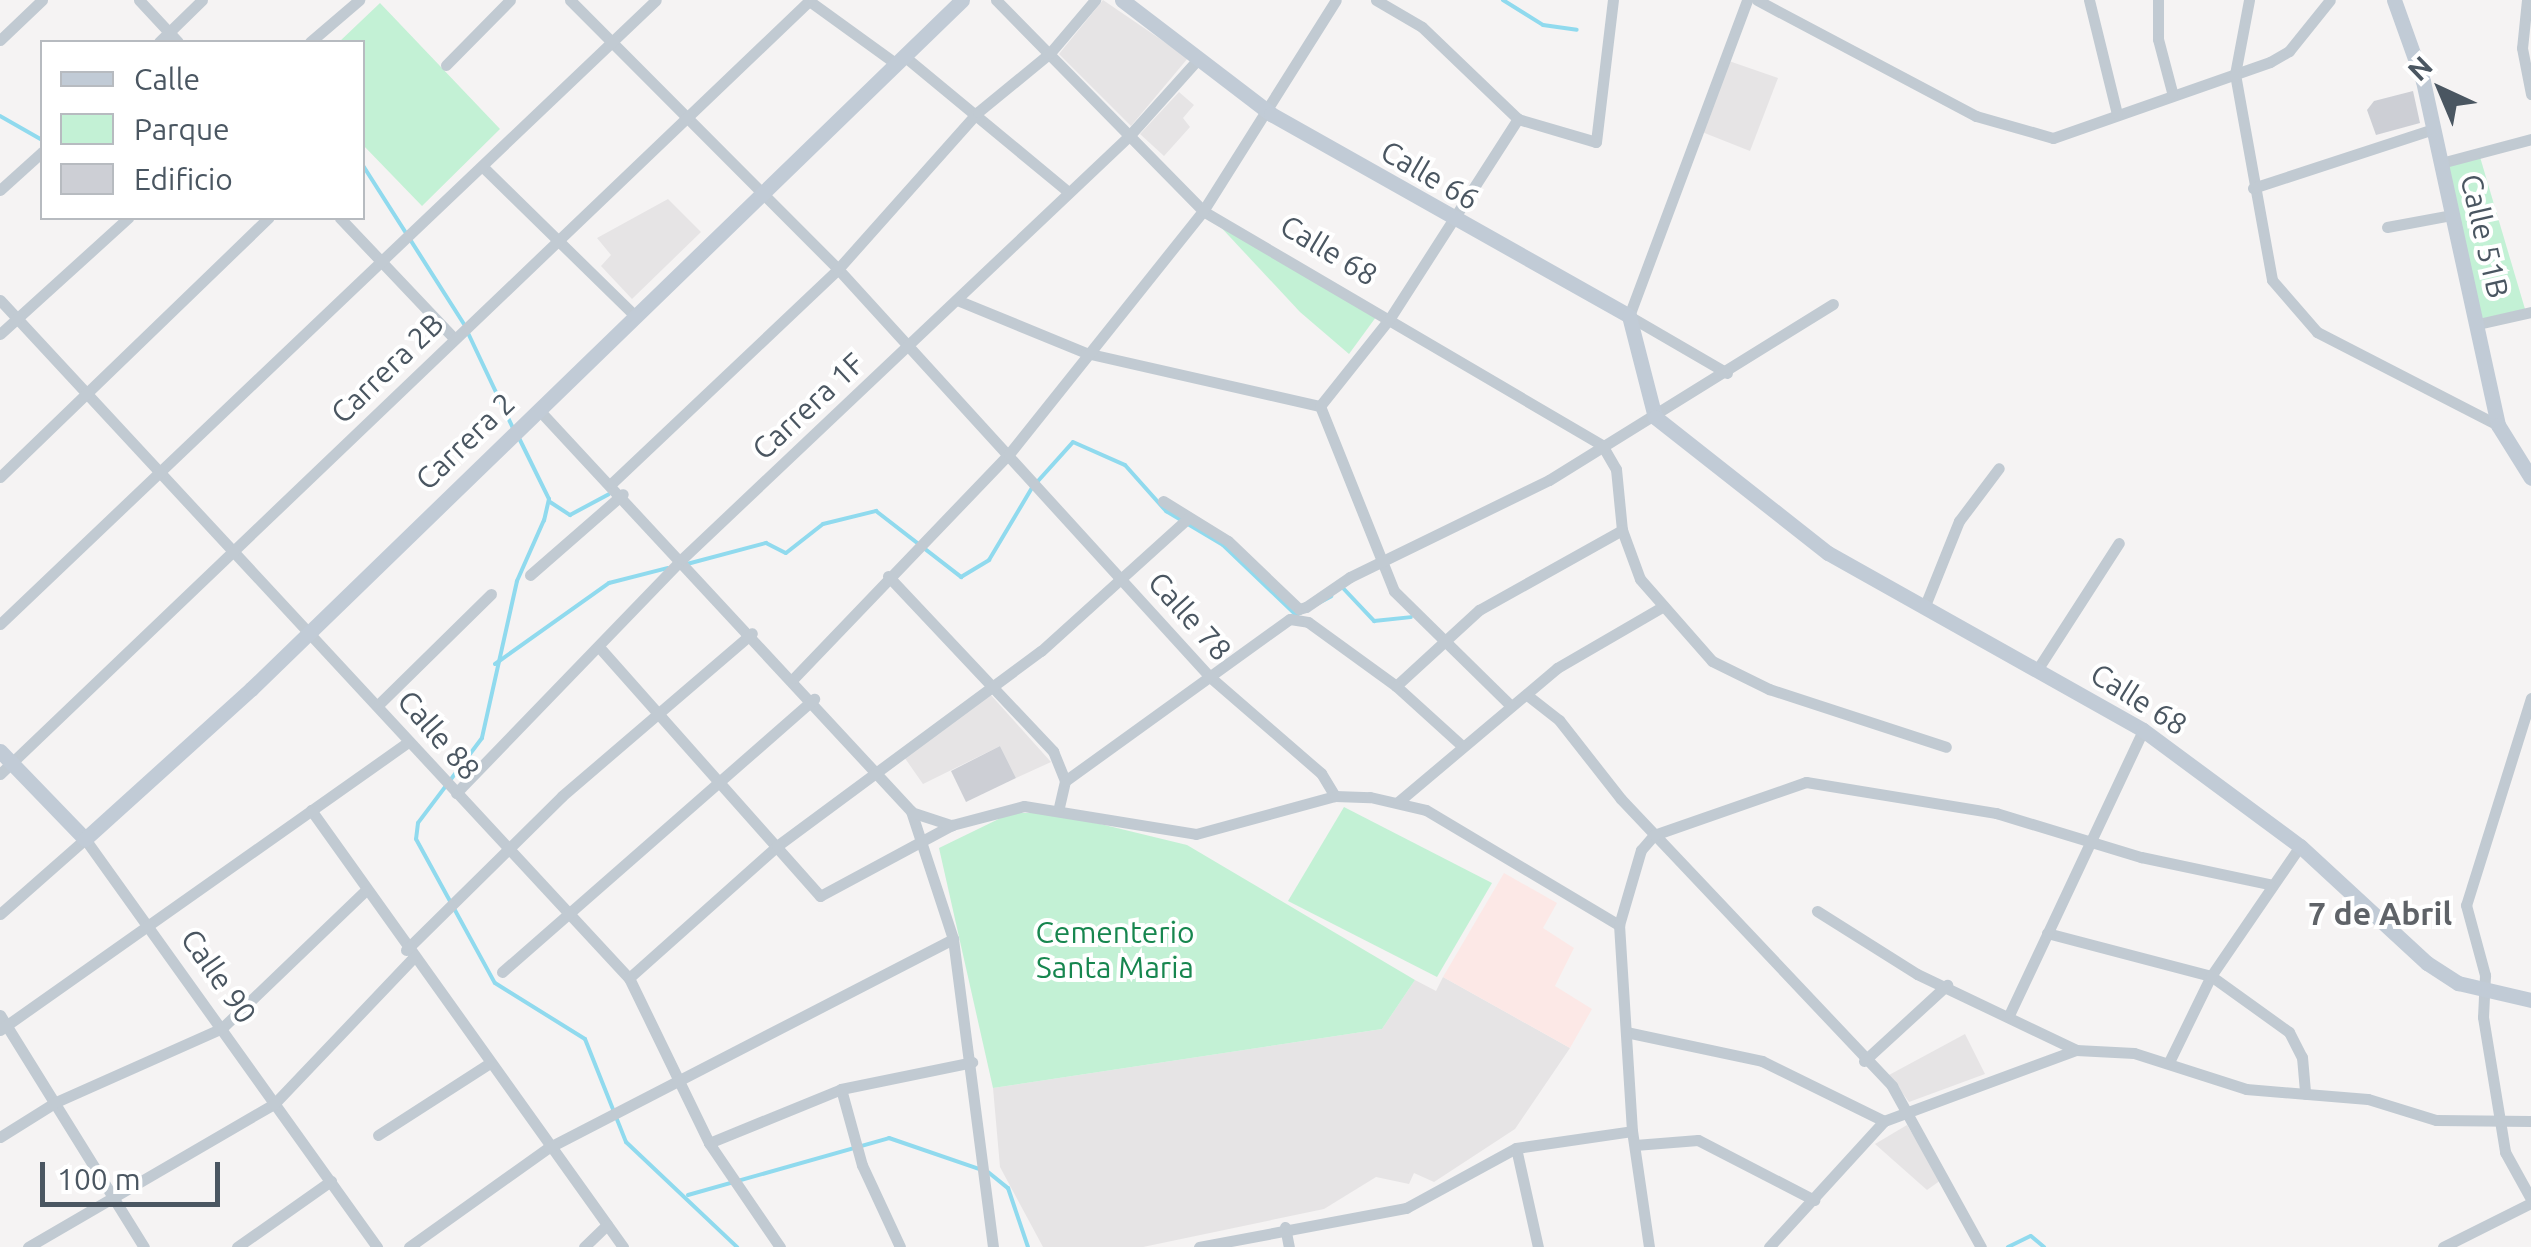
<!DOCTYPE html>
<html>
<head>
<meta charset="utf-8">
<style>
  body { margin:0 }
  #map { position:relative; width:2531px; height:1247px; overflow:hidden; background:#f5f3f3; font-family:Ubuntu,sans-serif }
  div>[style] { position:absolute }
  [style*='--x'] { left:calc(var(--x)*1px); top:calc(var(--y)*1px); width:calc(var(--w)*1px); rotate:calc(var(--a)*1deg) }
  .education>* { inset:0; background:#e6e4e5 }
  .medical>* { inset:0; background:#fce8e6 }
  .green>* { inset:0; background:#c3f1d5 }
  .stream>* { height:4px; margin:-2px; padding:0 2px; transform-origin:2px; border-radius:2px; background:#90daee }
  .building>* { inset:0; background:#cdcfd5 }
  .street>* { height:11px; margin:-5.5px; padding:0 5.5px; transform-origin:5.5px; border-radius:5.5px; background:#c1cad2 }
  .secondary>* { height:15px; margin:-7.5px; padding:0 7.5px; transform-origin:7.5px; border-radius:7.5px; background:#c1cbd6 }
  span { translate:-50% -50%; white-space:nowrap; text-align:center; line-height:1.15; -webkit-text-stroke:8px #fff; paint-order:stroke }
  .street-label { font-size:30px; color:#4a5661 }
  .park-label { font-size:30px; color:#17864f }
  .neighbourhood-label { font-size:32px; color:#5f6368; font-weight:700 }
  .legend { position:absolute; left:40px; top:40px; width:325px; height:180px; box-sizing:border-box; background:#fff; border:2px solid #b7bbc0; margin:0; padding:12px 18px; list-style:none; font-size:30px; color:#4a5661 }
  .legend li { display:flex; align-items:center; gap:20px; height:50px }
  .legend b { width:50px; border:2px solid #b7bbc0 }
  .north { position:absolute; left:2391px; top:40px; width:100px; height:100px; -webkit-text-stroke:8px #fff; paint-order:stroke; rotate:316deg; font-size:28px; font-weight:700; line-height:40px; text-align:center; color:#4a5661 }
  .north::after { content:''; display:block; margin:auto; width:35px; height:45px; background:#4a5661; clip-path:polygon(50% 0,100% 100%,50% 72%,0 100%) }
  .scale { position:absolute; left:40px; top:1162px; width:180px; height:45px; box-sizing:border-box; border:5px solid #4a5661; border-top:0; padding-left:12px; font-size:30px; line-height:35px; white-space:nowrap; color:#4a5661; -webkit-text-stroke:8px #fff; paint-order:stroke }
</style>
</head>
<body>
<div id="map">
  <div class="education">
    <i style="clip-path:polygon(1103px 0,1188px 58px,1131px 126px,1059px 54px)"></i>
    <i style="clip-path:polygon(1729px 61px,1778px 78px,1750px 151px,1702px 132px)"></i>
    <i style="clip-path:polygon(1179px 92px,1194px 105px,1183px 118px,1190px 127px,1164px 156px,1140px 134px)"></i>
    <i style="clip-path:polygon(668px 199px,701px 232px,632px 299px,601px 266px,611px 255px,597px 238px)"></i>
    <i style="clip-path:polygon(990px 694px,1051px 762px,1016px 778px,1000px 746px,923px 784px,902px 754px)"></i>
    <i style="clip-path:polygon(1443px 977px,1570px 1048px,1515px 1129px,1434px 1182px,1414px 1173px,1409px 1184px,1376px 1177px,1324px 1209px,1143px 1247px,1043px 1247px,1000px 1167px,993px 1088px,1382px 1029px,1415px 980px,1436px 991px)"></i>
    <i style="clip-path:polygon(1965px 1034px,1985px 1074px,1909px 1102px,1889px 1075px)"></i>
    <i style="clip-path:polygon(1907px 1125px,1941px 1180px,1927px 1190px,1875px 1144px)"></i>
  </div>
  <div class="medical">
    <i style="clip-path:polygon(1504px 873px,1557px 903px,1543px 928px,1574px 948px,1555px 986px,1592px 1009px,1570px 1048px,1443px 977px)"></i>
  </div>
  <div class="green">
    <i style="clip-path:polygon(380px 3px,500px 129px,422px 206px,363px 145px,362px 42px,339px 42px)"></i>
    <i style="clip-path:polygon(2480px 157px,2525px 309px,2482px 319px,2446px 166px)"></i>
    <i style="clip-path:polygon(1216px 222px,1376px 317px,1349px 354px,1300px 312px)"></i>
    <i style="clip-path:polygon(1344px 807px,1492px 883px,1437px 977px,1288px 901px)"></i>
    <i style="clip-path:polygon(1011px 813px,1055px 813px,1187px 845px,1415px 980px,1382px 1029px,993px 1088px,939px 848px)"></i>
  </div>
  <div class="stream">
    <i style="--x:1503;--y:0;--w:47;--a:32"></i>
    <i style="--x:1543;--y:25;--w:34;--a:8"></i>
    <i style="--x:0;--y:116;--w:48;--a:29.7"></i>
    <i style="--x:362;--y:164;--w:190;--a:57.5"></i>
    <i style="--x:468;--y:333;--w:105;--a:64.7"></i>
    <i style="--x:518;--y:436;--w:70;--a:63.8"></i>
    <i style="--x:549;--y:499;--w:22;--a:103"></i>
    <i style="--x:544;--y:520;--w:67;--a:113.9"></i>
    <i style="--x:517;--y:581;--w:161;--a:102.6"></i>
    <i style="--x:482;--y:738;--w:106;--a:127"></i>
    <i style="--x:418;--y:823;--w:16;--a:97"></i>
    <i style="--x:416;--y:839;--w:164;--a:61.3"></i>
    <i style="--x:495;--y:983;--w:106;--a:31.9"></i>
    <i style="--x:585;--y:1039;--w:111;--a:68.3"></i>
    <i style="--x:626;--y:1142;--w:153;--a:43.4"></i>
    <i style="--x:1038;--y:481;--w:52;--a:-48.1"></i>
    <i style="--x:1073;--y:442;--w:57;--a:23.9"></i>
    <i style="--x:1125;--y:465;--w:62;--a:48.3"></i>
    <i style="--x:1166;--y:511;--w:66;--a:30.8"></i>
    <i style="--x:1223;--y:545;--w:101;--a:43.8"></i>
    <i style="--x:1296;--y:615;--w:40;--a:-28"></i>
    <i style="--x:550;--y:502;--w:24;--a:33"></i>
    <i style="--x:570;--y:515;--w:44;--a:-28.3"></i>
    <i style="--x:687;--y:564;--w:82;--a:-14.9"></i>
    <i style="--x:766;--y:543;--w:22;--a:27"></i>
    <i style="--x:786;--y:553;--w:47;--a:-38.1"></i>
    <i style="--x:823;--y:524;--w:55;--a:-13.8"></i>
    <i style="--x:876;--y:511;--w:108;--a:37.8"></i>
    <i style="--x:961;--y:577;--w:33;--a:-31"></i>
    <i style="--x:989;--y:560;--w:84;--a:-59.2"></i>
    <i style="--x:1342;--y:587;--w:47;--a:46.7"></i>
    <i style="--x:1374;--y:621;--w:37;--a:-6"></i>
    <i style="--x:495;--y:664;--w:140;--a:-35.4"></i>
    <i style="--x:609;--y:583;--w:61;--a:-14.3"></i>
    <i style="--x:988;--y:1172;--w:26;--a:39"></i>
    <i style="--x:1008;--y:1188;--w:62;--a:71.3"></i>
    <i style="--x:688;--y:1195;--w:209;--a:-15.8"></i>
    <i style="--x:889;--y:1138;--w:95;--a:19"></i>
    <i style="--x:2008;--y:1247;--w:25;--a:-26"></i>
    <i style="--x:2031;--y:1236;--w:17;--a:40"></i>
  </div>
  <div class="building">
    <i style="clip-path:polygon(2413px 91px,2420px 123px,2376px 135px,2367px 110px,2374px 101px)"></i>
    <i style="clip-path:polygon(1000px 746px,1016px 778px,966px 802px,951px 771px)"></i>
  </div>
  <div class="street">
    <i style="--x:139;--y:0;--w:57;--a:47.1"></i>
    <i style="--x:570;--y:0;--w:380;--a:45.1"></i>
    <i style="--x:838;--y:269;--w:552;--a:47.64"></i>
    <i style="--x:1210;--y:677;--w:147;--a:40.9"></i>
    <i style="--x:1321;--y:773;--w:27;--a:59"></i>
    <i style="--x:808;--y:0;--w:107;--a:35.9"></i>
    <i style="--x:996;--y:0;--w:296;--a:45.5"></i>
    <i style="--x:1203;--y:211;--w:463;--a:30.4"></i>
    <i style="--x:1602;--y:445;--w:28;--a:60"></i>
    <i style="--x:1616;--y:469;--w:61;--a:84.4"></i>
    <i style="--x:1622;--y:530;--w:52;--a:69.8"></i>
    <i style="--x:1640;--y:579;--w:109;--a:48.7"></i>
    <i style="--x:1712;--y:661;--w:64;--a:26.2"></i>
    <i style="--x:1769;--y:689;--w:186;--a:18.1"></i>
    <i style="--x:1376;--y:0;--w:53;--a:30.4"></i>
    <i style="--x:1422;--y:27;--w:133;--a:43.8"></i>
    <i style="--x:1518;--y:119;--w:81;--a:16.4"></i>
    <i style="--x:1596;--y:142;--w:143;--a:-83.2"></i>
    <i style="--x:1757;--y:0;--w:248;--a:27.9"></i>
    <i style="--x:1976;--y:116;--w:80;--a:15.9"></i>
    <i style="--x:2053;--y:138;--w:230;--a:-19.3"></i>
    <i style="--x:2270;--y:62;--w:22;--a:-30"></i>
    <i style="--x:2289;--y:51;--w:65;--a:-51.2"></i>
    <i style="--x:2089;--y:0;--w:117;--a:76.2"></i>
    <i style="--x:2158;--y:0;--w:39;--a:90"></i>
    <i style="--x:2158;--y:39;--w:55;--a:75.2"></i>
    <i style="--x:2249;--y:0;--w:75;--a:100.7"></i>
    <i style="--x:2235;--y:74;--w:209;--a:79.8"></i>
    <i style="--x:2272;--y:280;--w:69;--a:49.1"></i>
    <i style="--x:2317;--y:332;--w:203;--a:27.2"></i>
    <i style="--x:2527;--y:0;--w:48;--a:95.9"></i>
    <i style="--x:2522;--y:48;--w:47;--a:78.9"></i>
    <i style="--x:0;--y:40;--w:58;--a:-43.6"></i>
    <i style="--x:159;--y:42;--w:60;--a:-44.3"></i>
    <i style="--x:310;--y:42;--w:65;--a:-40.6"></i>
    <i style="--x:904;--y:56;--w:212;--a:39.6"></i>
    <i style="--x:446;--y:65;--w:91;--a:-45.4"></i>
    <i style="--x:2441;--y:163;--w:93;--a:-14.9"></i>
    <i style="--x:483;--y:167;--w:210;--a:44.4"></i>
    <i style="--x:2253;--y:188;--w:189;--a:-18.1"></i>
    <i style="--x:0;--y:190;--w:57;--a:-42.1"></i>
    <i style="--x:340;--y:218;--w:166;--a:46.5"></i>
    <i style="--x:2387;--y:227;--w:65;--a:-10.6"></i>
    <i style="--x:0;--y:300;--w:925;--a:47.15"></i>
    <i style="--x:629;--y:978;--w:183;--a:64.1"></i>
    <i style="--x:709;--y:1143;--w:126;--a:55.7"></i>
    <i style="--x:957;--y:300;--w:139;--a:22.3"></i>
    <i style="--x:1086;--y:353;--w:240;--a:12.8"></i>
    <i style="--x:2478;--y:324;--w:54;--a:-12.8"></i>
    <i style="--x:0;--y:334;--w:173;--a:-42.2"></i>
    <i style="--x:1727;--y:373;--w:113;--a:-149.8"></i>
    <i style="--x:1629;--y:316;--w:337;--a:-69.5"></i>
    <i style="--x:1320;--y:406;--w:199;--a:68.2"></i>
    <i style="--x:1394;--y:591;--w:164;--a:44.5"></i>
    <i style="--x:1320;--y:406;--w:112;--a:-51.5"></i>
    <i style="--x:1390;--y:318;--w:237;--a:-57.3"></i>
    <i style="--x:538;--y:409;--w:548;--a:47.14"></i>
    <i style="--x:911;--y:811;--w:135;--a:71.8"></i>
    <i style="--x:953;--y:939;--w:311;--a:82.6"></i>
    <i style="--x:0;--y:477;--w:373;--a:-44"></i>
    <i style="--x:612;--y:483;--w:311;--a:-43.4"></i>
    <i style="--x:838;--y:269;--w:210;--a:-48.3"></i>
    <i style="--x:978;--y:112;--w:93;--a:-39.3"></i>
    <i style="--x:1050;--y:53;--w:70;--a:-49.7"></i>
    <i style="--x:1163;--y:501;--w:76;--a:31.6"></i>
    <i style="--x:1228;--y:541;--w:98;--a:43.8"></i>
    <i style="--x:1299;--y:609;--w:7;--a:-16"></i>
    <i style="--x:1306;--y:607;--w:53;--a:-34.3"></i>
    <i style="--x:1350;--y:577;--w:221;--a:-26"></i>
    <i style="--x:1549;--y:480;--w:334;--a:-31.8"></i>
    <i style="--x:530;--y:575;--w:123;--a:-41.1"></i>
    <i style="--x:888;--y:576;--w:241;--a:46.7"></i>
    <i style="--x:1053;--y:751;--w:32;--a:68"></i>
    <i style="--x:1924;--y:608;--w:94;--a:-68.1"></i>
    <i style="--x:1959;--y:521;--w:66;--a:-53"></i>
    <i style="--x:0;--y:624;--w:905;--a:-43.57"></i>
    <i style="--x:599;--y:647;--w:333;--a:48.4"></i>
    <i style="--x:820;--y:896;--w:150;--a:-28.3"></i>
    <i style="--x:952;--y:825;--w:74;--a:-14.8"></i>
    <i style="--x:1024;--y:806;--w:174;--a:9.2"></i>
    <i style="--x:1196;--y:834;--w:144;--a:-15.3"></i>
    <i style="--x:1335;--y:796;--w:35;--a:2"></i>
    <i style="--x:1370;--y:797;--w:57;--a:13.1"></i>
    <i style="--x:1426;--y:810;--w:225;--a:30.8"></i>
    <i style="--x:2037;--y:670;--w:151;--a:-57.2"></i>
    <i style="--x:794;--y:678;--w:310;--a:-46.2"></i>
    <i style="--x:1009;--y:454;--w:311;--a:-51.4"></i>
    <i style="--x:1203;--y:211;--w:249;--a:-57.8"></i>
    <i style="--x:1396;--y:686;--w:113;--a:-42.5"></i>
    <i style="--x:1479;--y:610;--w:164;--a:-29.2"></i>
    <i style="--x:1527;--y:695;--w:41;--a:38"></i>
    <i style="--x:1559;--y:720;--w:100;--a:51.9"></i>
    <i style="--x:1621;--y:799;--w:395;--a:46.6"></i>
    <i style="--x:1892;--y:1086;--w:184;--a:61.1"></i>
    <i style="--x:2531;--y:698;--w:217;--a:107.4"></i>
    <i style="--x:2466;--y:905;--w:73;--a:74.8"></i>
    <i style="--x:2485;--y:975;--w:42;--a:92.7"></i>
    <i style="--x:2483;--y:1017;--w:137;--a:80.7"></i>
    <i style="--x:2505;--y:1152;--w:54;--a:61"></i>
    <i style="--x:379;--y:704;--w:157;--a:-44.5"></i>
    <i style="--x:0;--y:774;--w:1120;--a:-43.7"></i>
    <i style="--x:456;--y:793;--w:325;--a:-46"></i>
    <i style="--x:682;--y:559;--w:615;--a:-43.42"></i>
    <i style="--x:1129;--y:136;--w:103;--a:-48.1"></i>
    <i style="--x:1398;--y:802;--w:208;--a:-40.1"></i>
    <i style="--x:1557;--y:668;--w:119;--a:-30.2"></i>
    <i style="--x:1059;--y:807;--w:27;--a:-77"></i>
    <i style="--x:1065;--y:781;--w:277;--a:-35.8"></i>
    <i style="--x:1290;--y:619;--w:18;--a:9"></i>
    <i style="--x:1308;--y:622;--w:109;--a:36"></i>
    <i style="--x:1396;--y:686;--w:86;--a:42.2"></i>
    <i style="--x:311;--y:810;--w:537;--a:54.47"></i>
    <i style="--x:914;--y:813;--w:40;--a:18"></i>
    <i style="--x:1817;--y:911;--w:118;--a:32.2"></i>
    <i style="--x:1917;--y:974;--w:176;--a:25.5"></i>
    <i style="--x:0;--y:914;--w:113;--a:-41.4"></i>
    <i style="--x:85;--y:839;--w:502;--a:54.41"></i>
    <i style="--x:2047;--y:933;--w:170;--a:14.7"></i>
    <i style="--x:2211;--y:976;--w:96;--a:35.7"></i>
    <i style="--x:2289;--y:1032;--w:28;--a:63"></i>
    <i style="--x:2302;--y:1057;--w:37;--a:85"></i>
    <i style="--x:406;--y:950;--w:219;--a:-44.6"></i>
    <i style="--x:562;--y:796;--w:250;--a:-40.6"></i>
    <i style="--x:502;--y:972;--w:415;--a:-41.2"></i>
    <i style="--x:629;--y:978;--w:198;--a:-41.7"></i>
    <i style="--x:777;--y:846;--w:328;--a:-36.5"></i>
    <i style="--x:1041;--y:651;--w:198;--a:-42.1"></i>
    <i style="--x:2010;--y:1013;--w:313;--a:-64.8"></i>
    <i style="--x:0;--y:1015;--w:273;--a:58.2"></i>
    <i style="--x:0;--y:1030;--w:499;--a:-35.2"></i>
    <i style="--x:1626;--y:1032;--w:139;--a:12"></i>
    <i style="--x:1762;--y:1061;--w:136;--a:26.2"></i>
    <i style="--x:1864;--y:1061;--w:113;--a:-42.5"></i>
    <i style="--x:2169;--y:1062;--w:96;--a:-64"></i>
    <i style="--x:2211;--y:976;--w:158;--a:-55.6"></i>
    <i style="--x:841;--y:1089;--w:79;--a:74.6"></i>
    <i style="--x:862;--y:1165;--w:90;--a:65.1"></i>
    <i style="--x:378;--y:1135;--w:131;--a:-32.8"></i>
    <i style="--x:0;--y:1137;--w:66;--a:-32"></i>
    <i style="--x:56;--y:1102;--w:182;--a:-24"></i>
    <i style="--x:222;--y:1028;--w:198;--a:-43.8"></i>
    <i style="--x:709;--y:1143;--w:143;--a:-22.2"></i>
    <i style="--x:841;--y:1089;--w:134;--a:-11.6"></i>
    <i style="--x:1635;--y:1145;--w:63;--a:-4.5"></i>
    <i style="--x:1698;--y:1140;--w:131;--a:27.3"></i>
    <i style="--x:1516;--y:1148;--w:101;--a:77.5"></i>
    <i style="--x:1285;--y:1227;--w:20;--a:79"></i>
    <i style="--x:28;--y:1247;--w:285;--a:-30.2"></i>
    <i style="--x:274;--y:1104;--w:200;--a:-46.4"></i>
    <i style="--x:237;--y:1247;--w:115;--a:-35.1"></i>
    <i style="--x:409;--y:1247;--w:171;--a:-35.5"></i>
    <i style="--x:548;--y:1148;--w:456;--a:-27.3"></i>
    <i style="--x:584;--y:1247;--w:32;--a:-44"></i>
    <i style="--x:1199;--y:1247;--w:211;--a:-10.7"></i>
    <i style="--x:1406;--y:1208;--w:125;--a:-28.6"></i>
    <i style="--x:1516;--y:1148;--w:117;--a:-8.3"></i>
    <i style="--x:1649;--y:1247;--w:117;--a:-98.3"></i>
    <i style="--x:1632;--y:1131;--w:206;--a:-93.6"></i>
    <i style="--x:1619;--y:925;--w:78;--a:-73.7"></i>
    <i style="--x:1641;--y:850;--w:20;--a:-49"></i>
    <i style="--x:1654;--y:835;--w:161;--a:-19.2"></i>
    <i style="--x:1806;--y:782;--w:193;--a:9.3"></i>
    <i style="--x:1996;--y:813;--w:152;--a:16.9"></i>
    <i style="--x:2141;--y:857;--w:131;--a:11.9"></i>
    <i style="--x:1769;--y:1247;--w:171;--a:-47.6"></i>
    <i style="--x:1884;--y:1121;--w:205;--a:-20.3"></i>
    <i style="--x:2076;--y:1050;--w:58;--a:3"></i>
    <i style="--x:2134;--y:1053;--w:118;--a:17.8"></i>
    <i style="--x:2246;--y:1089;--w:122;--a:4.7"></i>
    <i style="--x:2368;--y:1099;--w:71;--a:17.2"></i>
    <i style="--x:2436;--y:1120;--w:95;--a:0.6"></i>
    <i style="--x:2443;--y:1247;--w:98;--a:-26.6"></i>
  </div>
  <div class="secondary">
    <i style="--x:1122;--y:0;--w:188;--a:37.4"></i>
    <i style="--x:1271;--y:114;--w:411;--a:29.4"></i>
    <i style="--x:1629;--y:316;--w:104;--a:75.6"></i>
    <i style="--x:1655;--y:417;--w:220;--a:38.2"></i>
    <i style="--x:1828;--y:553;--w:361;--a:29.3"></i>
    <i style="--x:2143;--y:730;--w:195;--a:36.5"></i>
    <i style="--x:2300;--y:846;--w:173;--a:42.7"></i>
    <i style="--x:2427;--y:963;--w:37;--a:33"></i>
    <i style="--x:2458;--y:983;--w:75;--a:13.1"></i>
    <i style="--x:2394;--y:0;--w:86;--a:70.3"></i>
    <i style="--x:2423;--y:81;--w:352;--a:77.7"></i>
    <i style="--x:2498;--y:425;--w:62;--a:58.1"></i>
    <i style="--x:0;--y:751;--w:122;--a:46"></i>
    <i style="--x:85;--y:839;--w:224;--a:-42.1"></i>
    <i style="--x:251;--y:689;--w:990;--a:-44.1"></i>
  </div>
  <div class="street-label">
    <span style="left:1430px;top:175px;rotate:30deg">Calle 66</span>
    <span style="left:2485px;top:236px;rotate:77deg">Calle 51B</span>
    <span style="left:1329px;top:250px;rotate:31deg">Calle 68</span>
    <span style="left:387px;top:368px;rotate:-44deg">Carrera 2B</span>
    <span style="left:808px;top:406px;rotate:-43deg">Carrera 1F</span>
    <span style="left:465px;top:441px;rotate:-44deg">Carrera 2</span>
    <span style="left:1190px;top:616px;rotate:48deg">Calle 78</span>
    <span style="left:2139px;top:699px;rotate:32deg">Calle 68</span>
    <span style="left:439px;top:735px;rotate:49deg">Calle 88</span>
    <span style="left:219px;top:976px;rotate:55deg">Calle 90</span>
  </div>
  <div class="park-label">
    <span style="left:1115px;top:949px">Cementerio<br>Santa Maria</span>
  </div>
  <div class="neighbourhood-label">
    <span style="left:2380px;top:913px">7 de Abril</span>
  </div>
  <ul class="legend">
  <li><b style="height:12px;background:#c1cbd6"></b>Calle</li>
  <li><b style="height:28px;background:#c3f1d5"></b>Parque</li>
  <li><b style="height:28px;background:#cdcfd5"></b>Edificio</li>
  </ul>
  <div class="north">N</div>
  <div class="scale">100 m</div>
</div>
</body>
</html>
